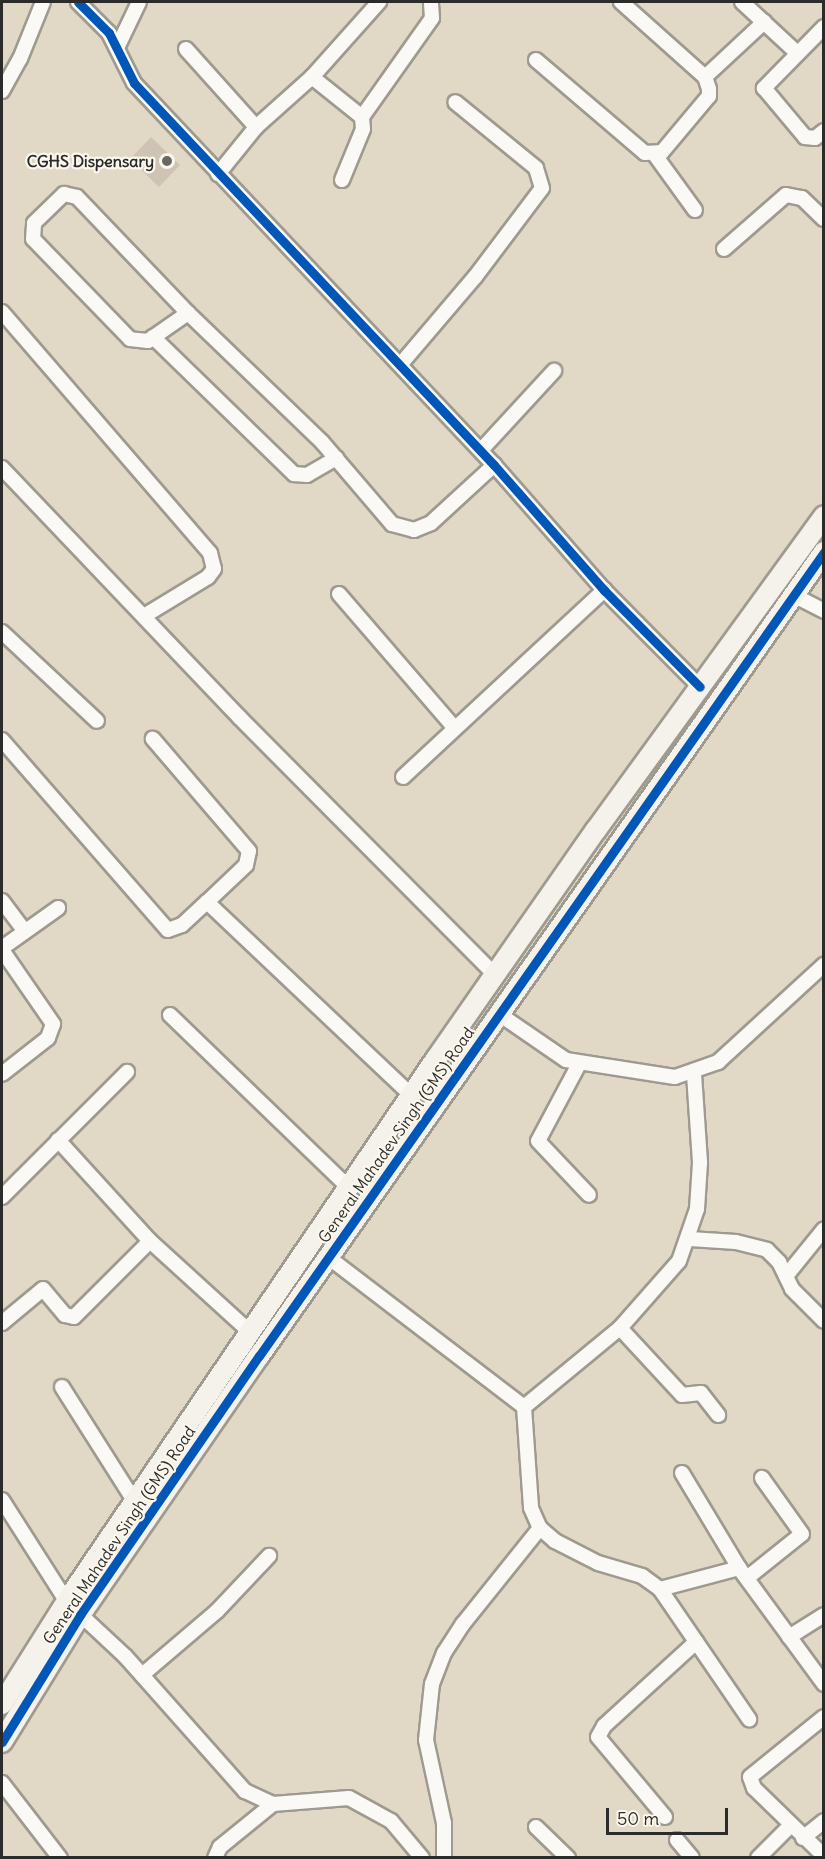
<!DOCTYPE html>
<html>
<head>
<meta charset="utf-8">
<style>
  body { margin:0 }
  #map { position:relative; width:825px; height:1859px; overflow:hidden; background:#e1d9c5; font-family:Delius,sans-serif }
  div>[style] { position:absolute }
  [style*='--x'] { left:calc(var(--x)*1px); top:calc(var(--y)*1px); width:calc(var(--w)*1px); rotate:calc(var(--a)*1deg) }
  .building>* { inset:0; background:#cec3b4 }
  .roads { filter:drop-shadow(2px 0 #9f9a8f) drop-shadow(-2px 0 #9f9a8f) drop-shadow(0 2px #9f9a8f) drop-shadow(0 -2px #9f9a8f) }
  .street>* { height:14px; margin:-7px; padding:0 7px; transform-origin:7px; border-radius:7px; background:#faf9f6 }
  .secondary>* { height:20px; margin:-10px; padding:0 10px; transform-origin:10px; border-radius:10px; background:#f5f1eb }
  .cycleway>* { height:9px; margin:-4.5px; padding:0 4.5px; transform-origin:4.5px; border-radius:4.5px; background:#0057b8 }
  .dots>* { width:16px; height:16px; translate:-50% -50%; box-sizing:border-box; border:3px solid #fbf7ec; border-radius:50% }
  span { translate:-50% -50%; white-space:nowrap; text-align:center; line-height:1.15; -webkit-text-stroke:4.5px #fbf7ec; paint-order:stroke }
  .poi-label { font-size:16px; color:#2b2b2b; font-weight:700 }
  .right { translate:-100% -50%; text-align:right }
  .street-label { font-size:16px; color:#2b2b2b }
  .frame { position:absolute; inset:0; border:3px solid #2b2b2b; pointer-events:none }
  .scale { position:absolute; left:606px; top:1808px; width:122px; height:27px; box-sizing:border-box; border:3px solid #2b2b2b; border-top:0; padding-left:8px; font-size:18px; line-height:21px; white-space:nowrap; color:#2b2b2b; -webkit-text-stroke:4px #fbf7ec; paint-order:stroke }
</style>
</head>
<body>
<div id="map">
  <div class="building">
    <i style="clip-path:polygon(151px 137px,180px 165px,159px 187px,130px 159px)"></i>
  </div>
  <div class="roads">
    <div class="street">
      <i style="--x:78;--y:2;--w:44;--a:45"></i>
      <i style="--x:109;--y:33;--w:56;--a:63.4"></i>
      <i style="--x:134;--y:83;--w:525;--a:46.7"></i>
      <i style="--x:494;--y:465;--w:167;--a:48.7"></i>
      <i style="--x:604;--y:590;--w:136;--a:45.3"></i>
      <i style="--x:742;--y:2;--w:75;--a:42.8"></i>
      <i style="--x:824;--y:27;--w:86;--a:134.5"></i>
      <i style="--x:764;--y:88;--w:64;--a:50.1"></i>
      <i style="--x:805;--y:137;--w:10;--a:6"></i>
      <i style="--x:815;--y:138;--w:11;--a:-38"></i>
      <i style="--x:117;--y:48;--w:51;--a:-64.4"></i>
      <i style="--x:186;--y:49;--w:105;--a:48.1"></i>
      <i style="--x:536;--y:60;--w:143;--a:40.5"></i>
      <i style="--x:645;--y:153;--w:17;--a:-3"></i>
      <i style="--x:662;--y:152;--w:73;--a:-50"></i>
      <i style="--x:709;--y:96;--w:7;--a:-90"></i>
      <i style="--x:709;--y:89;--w:13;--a:-108"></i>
      <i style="--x:705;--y:77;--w:113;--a:-138.2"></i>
      <i style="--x:312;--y:77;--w:64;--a:38.7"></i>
      <i style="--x:362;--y:117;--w:121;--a:-54.7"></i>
      <i style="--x:432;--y:18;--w:16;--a:-94"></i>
      <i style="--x:705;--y:77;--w:81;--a:-43"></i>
      <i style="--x:2;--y:91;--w:37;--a:-61"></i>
      <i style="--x:20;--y:59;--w:61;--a:-68"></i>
      <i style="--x:655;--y:155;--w:68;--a:54"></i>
      <i style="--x:218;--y:174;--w:60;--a:-51"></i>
      <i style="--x:256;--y:127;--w:75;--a:-41.8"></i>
      <i style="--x:312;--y:77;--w:101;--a:-48.2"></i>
      <i style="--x:342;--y:180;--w:55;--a:-67.6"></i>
      <i style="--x:363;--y:129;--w:12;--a:-95"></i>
      <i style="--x:724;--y:249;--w:82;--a:-41.1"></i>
      <i style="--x:786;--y:195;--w:16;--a:11"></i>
      <i style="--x:802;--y:198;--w:30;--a:44"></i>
      <i style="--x:2;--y:312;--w:318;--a:49.2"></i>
      <i style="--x:210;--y:553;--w:16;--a:76"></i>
      <i style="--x:214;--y:569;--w:10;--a:127"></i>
      <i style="--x:208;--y:577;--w:75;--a:148.6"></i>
      <i style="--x:188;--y:313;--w:49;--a:145"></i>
      <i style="--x:148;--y:341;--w:18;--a:-174"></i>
      <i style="--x:130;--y:339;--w:139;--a:-134.1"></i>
      <i style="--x:33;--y:239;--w:16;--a:-86"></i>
      <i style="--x:34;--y:223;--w:42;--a:-44"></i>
      <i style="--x:64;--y:194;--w:13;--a:13"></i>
      <i style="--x:77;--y:197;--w:161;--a:46.3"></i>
      <i style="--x:188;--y:313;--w:186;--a:43.9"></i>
      <i style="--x:322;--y:442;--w:108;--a:49.5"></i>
      <i style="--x:392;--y:524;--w:23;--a:15"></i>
      <i style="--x:414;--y:530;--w:18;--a:-22"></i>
      <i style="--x:431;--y:523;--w:86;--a:-42.6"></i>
      <i style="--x:153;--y:337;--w:197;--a:44.2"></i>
      <i style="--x:294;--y:474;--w:13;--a:4"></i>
      <i style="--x:307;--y:475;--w:34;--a:-30"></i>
      <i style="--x:400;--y:365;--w:116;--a:-49.6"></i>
      <i style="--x:475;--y:277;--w:111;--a:-53"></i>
      <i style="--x:542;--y:188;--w:21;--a:-107"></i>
      <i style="--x:536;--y:168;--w:104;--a:-140.8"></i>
      <i style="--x:481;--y:450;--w:108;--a:-47.3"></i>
      <i style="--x:2;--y:468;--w:345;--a:46.4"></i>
      <i style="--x:240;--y:718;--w:362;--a:45.2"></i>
      <i style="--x:339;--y:594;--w:176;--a:49.2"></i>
      <i style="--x:791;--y:594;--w:37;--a:27"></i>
      <i style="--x:2;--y:632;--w:130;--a:43.1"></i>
      <i style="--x:2;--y:740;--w:252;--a:48.9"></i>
      <i style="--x:168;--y:930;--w:15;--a:-20"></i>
      <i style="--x:182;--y:925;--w:34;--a:-43"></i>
      <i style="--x:207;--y:902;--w:54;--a:-43.5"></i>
      <i style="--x:246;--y:865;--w:14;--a:-78"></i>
      <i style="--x:249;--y:851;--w:148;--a:-130.6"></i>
      <i style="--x:403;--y:777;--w:275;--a:-42.9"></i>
      <i style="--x:2;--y:901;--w:38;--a:53"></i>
      <i style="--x:207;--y:902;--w:281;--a:43.4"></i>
      <i style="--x:2;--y:948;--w:69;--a:-35.5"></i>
      <i style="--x:2;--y:950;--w:90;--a:55.4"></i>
      <i style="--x:53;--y:1024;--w:15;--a:110"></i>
      <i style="--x:48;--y:1038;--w:58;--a:142"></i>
      <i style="--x:499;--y:1014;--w:81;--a:34.5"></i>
      <i style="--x:566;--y:1060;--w:110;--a:8.9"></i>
      <i style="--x:675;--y:1077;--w:46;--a:-19.2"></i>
      <i style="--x:718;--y:1062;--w:144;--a:-42.5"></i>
      <i style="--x:170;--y:1015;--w:248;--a:44"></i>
      <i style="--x:579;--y:1064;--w:87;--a:118"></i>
      <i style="--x:538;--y:1141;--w:74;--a:46.6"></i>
      <i style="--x:58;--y:1140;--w:137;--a:47.7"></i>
      <i style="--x:150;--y:1241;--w:135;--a:42.3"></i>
      <i style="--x:2;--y:1197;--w:177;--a:-45"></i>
      <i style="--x:690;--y:1239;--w:46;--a:3.7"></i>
      <i style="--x:736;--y:1242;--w:32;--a:14"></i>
      <i style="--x:767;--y:1250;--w:17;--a:45"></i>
      <i style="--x:779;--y:1262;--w:30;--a:64"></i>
      <i style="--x:792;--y:1289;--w:45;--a:45"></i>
      <i style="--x:328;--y:1257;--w:247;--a:37.4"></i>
      <i style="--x:524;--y:1407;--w:101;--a:86"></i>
      <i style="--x:531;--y:1508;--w:22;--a:66"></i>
      <i style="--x:540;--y:1528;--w:20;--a:41"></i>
      <i style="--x:555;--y:1541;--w:48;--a:27.1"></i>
      <i style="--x:598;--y:1563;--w:46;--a:16.5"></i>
      <i style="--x:642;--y:1576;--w:22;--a:36"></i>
      <i style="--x:660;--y:1589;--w:82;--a:-14.9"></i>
      <i style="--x:786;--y:1276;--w:60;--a:-51"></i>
      <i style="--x:2;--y:1323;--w:53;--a:-39.7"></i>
      <i style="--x:43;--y:1289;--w:34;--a:50"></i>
      <i style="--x:65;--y:1315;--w:9;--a:13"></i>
      <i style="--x:74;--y:1317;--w:107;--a:-45"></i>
      <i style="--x:620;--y:1328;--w:91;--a:47.2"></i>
      <i style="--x:682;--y:1395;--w:19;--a:-6"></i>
      <i style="--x:701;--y:1393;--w:28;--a:52"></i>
      <i style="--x:62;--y:1387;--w:136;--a:57.6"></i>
      <i style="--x:524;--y:1407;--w:124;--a:-39.5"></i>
      <i style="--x:620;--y:1328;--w:89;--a:-48.6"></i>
      <i style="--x:679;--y:1261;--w:55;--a:-70.9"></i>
      <i style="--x:697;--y:1209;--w:47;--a:-86.3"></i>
      <i style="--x:700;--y:1162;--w:89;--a:-93.9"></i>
      <i style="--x:682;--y:1473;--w:111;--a:59"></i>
      <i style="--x:739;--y:1568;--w:144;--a:53.8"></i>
      <i style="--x:2;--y:1500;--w:121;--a:57.5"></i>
      <i style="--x:67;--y:1602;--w:79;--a:43"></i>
      <i style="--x:125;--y:1656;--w:181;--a:48.4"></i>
      <i style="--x:245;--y:1791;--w:31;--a:25"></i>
      <i style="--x:273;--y:1804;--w:76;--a:-4.5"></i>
      <i style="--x:349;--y:1798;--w:48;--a:28.7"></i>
      <i style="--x:391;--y:1821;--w:48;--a:50"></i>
      <i style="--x:747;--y:1578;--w:70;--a:-38.7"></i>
      <i style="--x:802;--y:1534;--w:69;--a:-125.5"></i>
      <i style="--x:660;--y:1589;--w:158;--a:55.6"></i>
      <i style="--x:789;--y:1637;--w:41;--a:-32.2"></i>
      <i style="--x:142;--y:1675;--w:99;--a:-40.5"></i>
      <i style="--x:217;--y:1611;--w:76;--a:-46.6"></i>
      <i style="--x:824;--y:1717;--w:95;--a:141"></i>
      <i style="--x:750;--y:1777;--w:12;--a:70"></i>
      <i style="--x:754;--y:1788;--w:98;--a:44.2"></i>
      <i style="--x:2;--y:1783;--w:95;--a:52.3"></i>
      <i style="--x:665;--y:1817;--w:104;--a:-129.9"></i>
      <i style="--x:598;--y:1737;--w:13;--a:-61"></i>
      <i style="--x:604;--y:1726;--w:125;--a:-42.4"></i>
      <i style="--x:536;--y:1827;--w:45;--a:44.1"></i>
      <i style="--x:803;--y:1838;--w:27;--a:-39"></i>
      <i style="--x:677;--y:1840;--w:23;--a:50"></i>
      <i style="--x:215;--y:1858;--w:12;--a:-66"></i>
      <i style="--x:220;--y:1847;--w:68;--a:-39.1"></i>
      <i style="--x:444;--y:1858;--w:35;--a:-90"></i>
      <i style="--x:444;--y:1823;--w:85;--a:-102.2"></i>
      <i style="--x:426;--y:1740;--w:56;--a:-83.9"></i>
      <i style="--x:432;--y:1684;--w:33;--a:-69"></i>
      <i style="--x:444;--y:1653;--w:35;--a:-57"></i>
      <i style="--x:463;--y:1624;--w:123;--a:-51.3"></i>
      <i style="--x:758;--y:1858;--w:47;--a:-45"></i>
    </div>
    <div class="secondary">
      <i style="--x:2;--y:1704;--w:129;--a:-57.7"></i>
      <i style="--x:71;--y:1595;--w:648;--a:-55.75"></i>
      <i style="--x:436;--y:1059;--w:279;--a:-55.1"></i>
      <i style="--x:596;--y:830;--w:388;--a:-54"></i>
      <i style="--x:2;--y:1742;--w:149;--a:-58.4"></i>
      <i style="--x:80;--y:1615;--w:315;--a:-55.4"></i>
      <i style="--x:259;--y:1356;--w:983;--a:-54.9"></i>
    </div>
  </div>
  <div class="cycleway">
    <i style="--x:78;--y:2;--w:44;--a:45"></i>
    <i style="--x:109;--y:33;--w:56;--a:63.4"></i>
    <i style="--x:134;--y:83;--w:525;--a:46.7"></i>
    <i style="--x:494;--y:465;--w:167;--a:48.7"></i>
    <i style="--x:604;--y:590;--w:136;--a:45.3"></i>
    <i style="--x:2;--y:1742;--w:149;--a:-58.4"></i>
    <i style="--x:80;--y:1615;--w:315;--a:-55.4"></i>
    <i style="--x:259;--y:1356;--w:983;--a:-54.9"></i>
  </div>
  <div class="dots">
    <i style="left:167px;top:161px;background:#6b6861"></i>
  </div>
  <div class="poi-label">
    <span class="right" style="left:154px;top:161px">CGHS Dispensary</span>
  </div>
  <div class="street-label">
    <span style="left:396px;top:1135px;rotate:-55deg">General Mahadev Singh (GMS) Road</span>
    <span style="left:119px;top:1535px;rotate:-56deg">General Mahadev Singh (GMS) Road</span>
  </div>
  <div class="frame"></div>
  <div class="scale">50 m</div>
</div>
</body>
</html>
